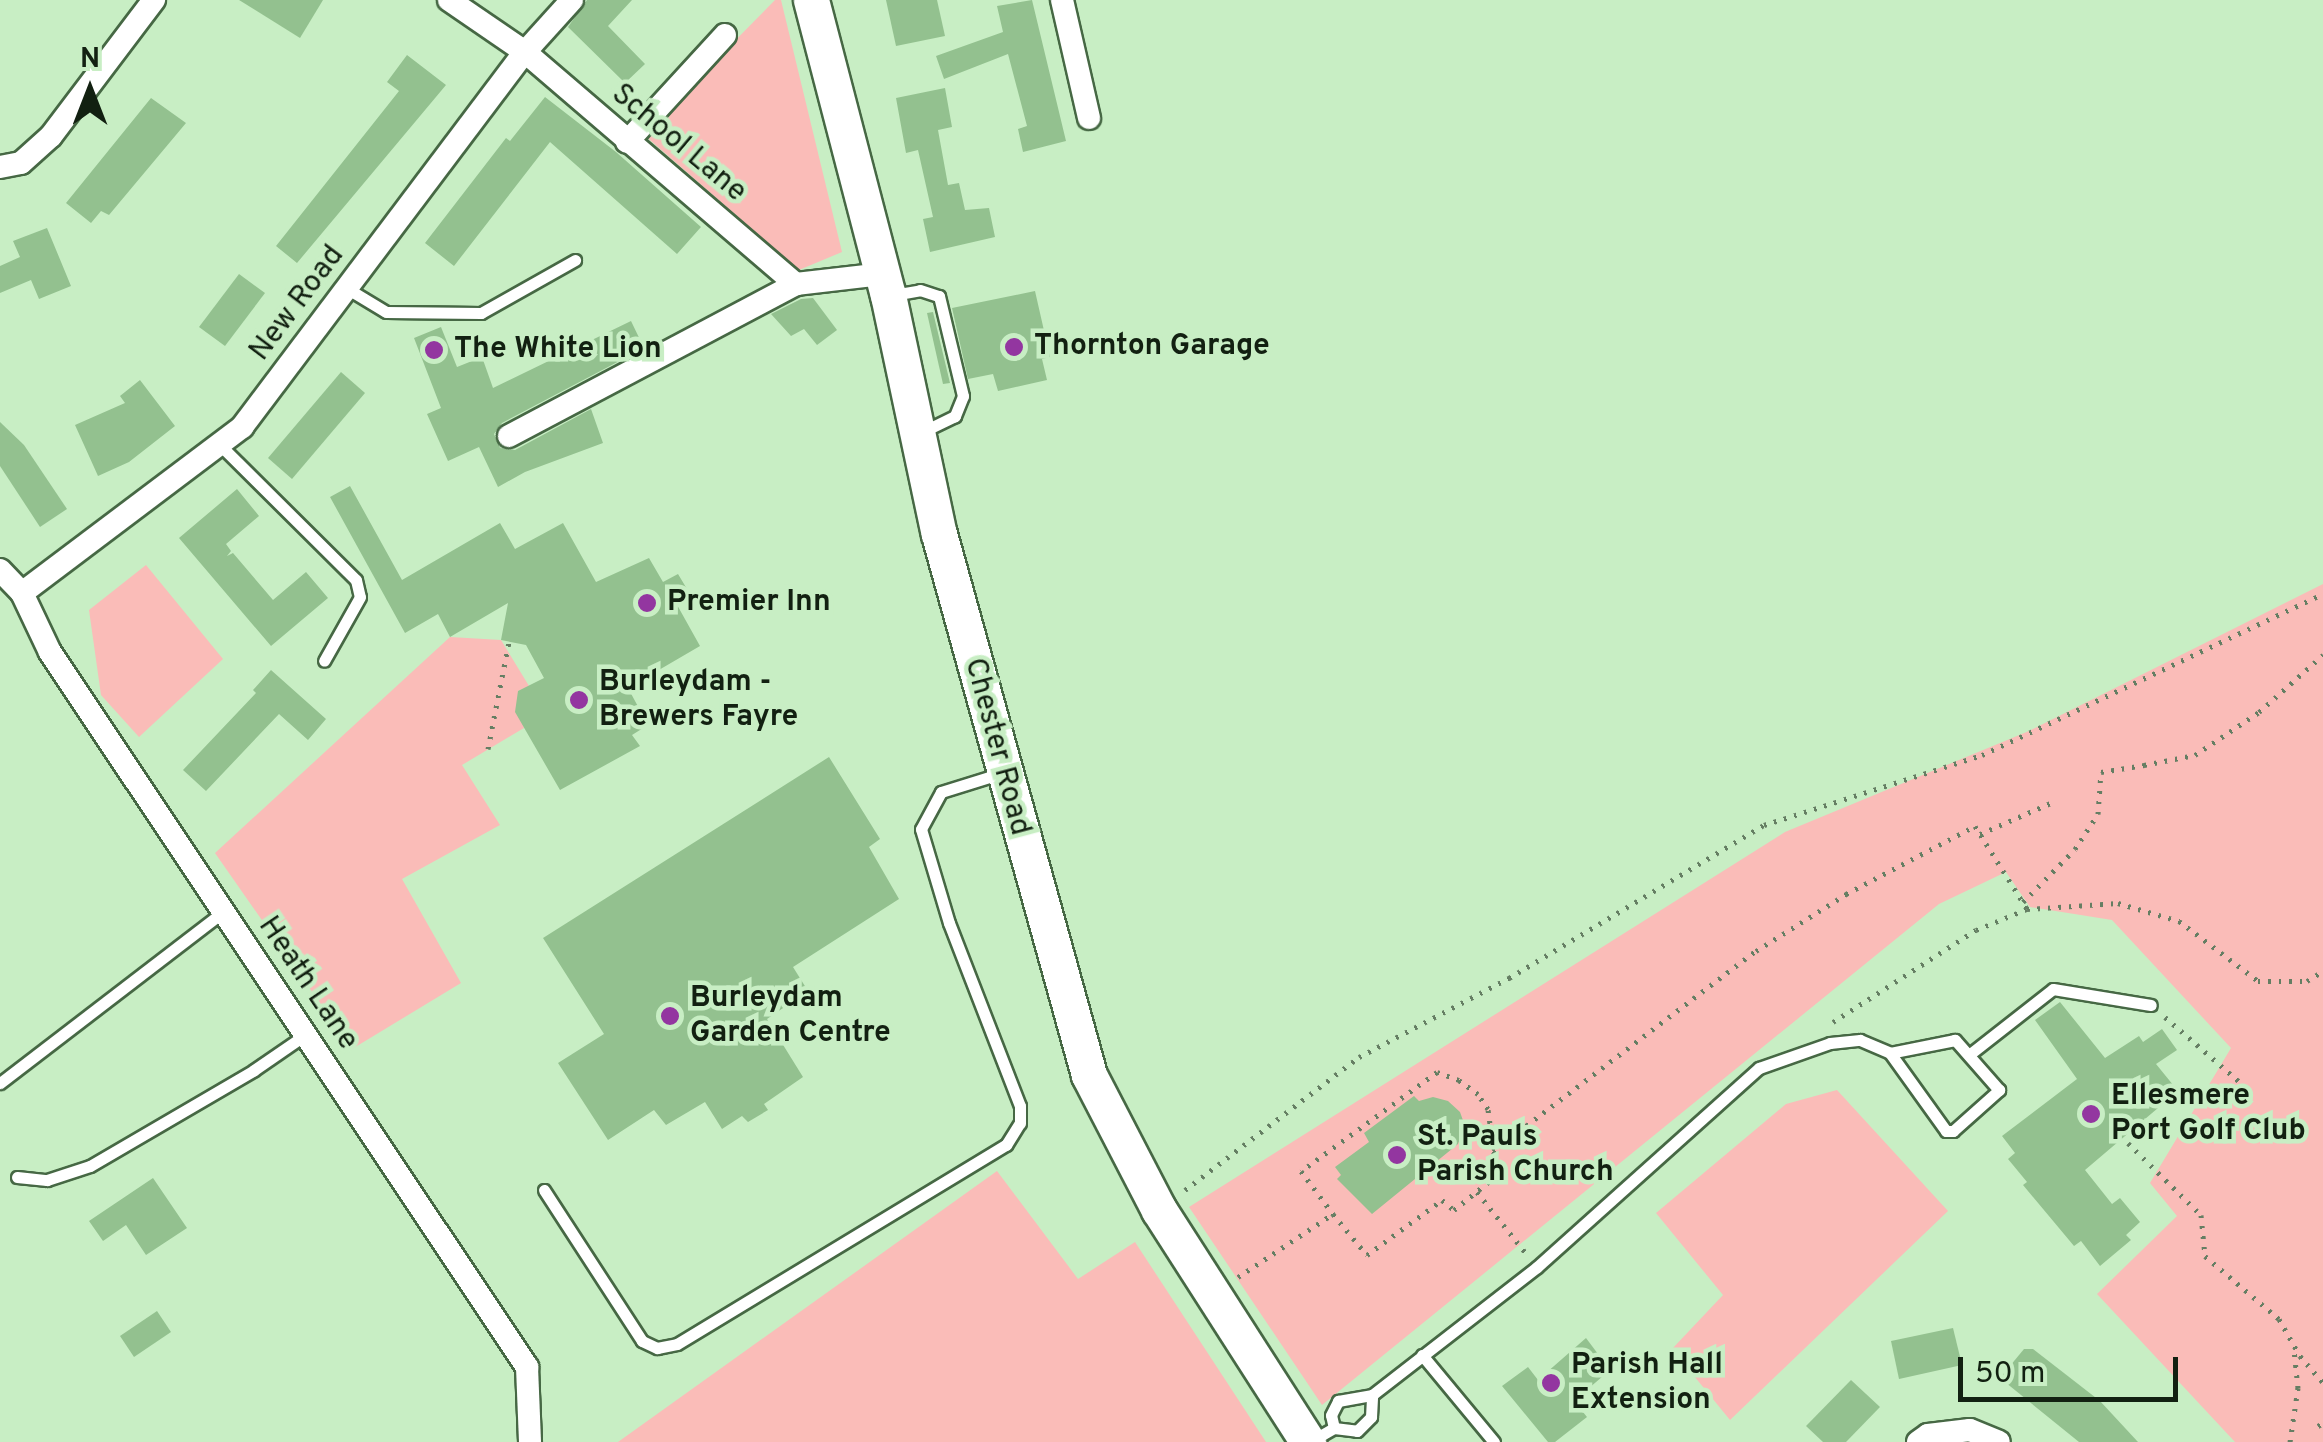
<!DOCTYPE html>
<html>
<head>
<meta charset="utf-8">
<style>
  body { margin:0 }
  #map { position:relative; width:2323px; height:1442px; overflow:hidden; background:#c8eec4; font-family:Overpass,sans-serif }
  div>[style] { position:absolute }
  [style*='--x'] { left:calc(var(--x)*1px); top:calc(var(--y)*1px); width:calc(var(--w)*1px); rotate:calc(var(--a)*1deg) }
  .green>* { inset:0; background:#fabcb8 }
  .building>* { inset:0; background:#93c18f }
  .path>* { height:5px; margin-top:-2.5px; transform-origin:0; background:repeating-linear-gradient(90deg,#657e63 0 2.5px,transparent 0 10.5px) }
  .roads { filter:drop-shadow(2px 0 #466844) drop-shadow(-2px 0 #466844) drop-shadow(0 2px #466844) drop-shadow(0 -2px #466844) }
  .lane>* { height:11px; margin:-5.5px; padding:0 5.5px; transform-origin:5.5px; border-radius:5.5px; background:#fff }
  .street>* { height:22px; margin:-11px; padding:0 11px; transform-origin:11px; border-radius:11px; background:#fff }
  .primary>* { height:35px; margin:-17.5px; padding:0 17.5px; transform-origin:17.5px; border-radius:17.5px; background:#fff }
  .dots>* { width:28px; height:28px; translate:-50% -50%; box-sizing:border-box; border:5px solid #c8eec4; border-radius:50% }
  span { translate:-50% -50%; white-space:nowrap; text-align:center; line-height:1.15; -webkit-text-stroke:9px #c8eec4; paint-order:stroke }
  .street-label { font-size:30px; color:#122011 }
  .poi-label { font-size:30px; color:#122011; font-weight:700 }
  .left { translate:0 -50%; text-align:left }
  .north { position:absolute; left:40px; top:40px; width:100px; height:100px; -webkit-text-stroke:8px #c8eec4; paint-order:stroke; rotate:0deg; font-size:28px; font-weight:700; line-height:40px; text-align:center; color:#122011 }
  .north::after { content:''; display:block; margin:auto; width:35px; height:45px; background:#122011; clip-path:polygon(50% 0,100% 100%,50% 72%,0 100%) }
  .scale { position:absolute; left:1958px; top:1357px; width:220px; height:45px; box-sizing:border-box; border:5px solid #122011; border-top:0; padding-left:12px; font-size:30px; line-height:35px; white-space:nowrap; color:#122011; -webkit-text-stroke:8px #c8eec4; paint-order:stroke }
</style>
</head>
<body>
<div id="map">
  <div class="green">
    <i style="clip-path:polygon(775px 0,781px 0,842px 252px,799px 270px,643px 134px)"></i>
    <i style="clip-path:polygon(146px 565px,223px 659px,139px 737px,101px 695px,89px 610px)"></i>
    <i style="clip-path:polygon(2323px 584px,2323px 1442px,2235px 1442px,2097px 1294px,2177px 1216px,2150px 1183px,2231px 1048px,2112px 920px,2030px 907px,2006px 872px,1939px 904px,1322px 1405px,1189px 1207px,1785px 832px,2029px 731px)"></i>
    <i style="clip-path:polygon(450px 637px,501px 640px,529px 686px,518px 691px,524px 728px,462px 765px,500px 825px,402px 879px,461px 983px,352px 1049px,215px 853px)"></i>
    <i style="clip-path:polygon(1837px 1090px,1948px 1211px,1730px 1420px,1672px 1349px,1723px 1295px,1656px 1213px,1786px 1104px)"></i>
    <i style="clip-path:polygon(997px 1171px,1078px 1279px,1135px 1242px,1266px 1442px,618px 1442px)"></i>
  </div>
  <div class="building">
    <i style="clip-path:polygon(239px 0,323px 0,300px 38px)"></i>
    <i style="clip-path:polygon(587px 0,632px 0,608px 26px,645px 64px,625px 83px,568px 27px)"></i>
    <i style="clip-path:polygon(886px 0,937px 0,945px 36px,896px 46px)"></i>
    <i style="clip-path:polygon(1032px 0,1066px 141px,1023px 152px,1018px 129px,1027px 126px,1008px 54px,944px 79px,936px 56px,1003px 32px,997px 6px)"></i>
    <i style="clip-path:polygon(407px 55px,446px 85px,297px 263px,276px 246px,399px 91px,387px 82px)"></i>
    <i style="clip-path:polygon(945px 88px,952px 127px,938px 130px,948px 185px,959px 183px,965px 210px,989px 208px,995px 237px,930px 252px,923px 219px,933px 217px,918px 150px,906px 153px,896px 98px)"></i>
    <i style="clip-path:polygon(545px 97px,616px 152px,701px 227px,677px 254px,550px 142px,454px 266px,425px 243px,506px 138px,510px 141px)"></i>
    <i style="clip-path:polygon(151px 98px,186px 123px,109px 215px,101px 211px,91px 223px,66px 203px)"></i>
    <i style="clip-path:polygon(47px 228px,71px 286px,39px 299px,31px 280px,0 293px,0 266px,20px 257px,13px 241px)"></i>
    <i style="clip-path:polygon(239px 274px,265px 293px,225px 346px,199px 327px)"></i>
    <i style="clip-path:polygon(1035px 291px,1050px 357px,1042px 359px,1047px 380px,998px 391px,993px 374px,968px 379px,952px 308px)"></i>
    <i style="clip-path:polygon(813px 298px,837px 330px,817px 345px,804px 329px,791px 336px,771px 314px,801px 299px)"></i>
    <i style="clip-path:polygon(933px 312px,950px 383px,943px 384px,927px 313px)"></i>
    <i style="clip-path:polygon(631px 321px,644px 348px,502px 423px,494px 434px,500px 448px,515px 450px,591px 409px,603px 443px,525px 472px,498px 487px,479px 447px,448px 461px,427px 414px,441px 408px,414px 338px,441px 327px,457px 367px,482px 357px,493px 388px)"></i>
    <i style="clip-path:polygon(341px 372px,365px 393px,292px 479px,268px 458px)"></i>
    <i style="clip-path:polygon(140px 380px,175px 426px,129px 462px,98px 476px,75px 425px,125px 403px,120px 396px)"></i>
    <i style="clip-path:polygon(0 422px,24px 445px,67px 509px,40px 527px,0 466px)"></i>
    <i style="clip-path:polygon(350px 486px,402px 580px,500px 523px,515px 549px,563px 523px,596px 582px,649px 558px,663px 582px,678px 574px,690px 594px,676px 603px,700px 646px,628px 688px,648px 725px,632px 735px,640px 746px,560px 790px,515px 712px,518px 691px,544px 678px,526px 645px,501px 640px,508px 603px,450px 637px,438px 614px,405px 633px,330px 497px)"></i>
    <i style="clip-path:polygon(237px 489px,259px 516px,226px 544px,231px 551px,227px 556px,233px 553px,273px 600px,306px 572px,328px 598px,271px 646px,179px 538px)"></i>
    <i style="clip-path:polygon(271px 670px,326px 719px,308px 740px,279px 714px,206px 791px,183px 770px,256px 693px,253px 690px)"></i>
    <i style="clip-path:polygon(829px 757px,880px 839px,869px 847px,899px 899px,793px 967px,808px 991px,767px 1019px,803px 1077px,764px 1104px,768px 1110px,748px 1122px,742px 1116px,722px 1129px,705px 1102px,666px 1125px,654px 1110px,608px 1140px,558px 1063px,604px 1034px,543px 938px)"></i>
    <i style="clip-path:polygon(2060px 1002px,2105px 1058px,2139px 1036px,2143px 1042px,2162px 1029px,2177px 1050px,2156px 1064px,2178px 1091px,2085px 1170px,2112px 1204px,2120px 1198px,2140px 1222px,2126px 1235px,2131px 1240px,2100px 1266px,2081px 1241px,2074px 1246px,2023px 1185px,2027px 1182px,2008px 1159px,2015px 1153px,2002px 1136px,2077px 1079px,2035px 1020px)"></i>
    <i style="clip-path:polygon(1414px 1096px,1419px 1101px,1433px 1097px,1448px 1101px,1460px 1112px,1465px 1126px,1458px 1144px,1372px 1214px,1337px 1179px,1341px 1175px,1335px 1167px,1369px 1142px,1364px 1133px)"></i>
    <i style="clip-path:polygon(153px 1178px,187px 1228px,146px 1255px,126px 1225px,103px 1241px,89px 1221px)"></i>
    <i style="clip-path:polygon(157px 1311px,171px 1332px,134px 1357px,120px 1336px)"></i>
    <i style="clip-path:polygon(1953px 1328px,1962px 1365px,1899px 1379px,1891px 1341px)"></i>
    <i style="clip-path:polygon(1586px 1338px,1610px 1370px,1574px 1401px,1587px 1417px,1555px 1442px,1548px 1442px,1502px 1386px,1528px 1367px,1538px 1380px)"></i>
    <i style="clip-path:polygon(2024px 1349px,2033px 1349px,2100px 1401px,2138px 1442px,2079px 1442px,2000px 1378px)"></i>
    <i style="clip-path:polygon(1851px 1380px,1880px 1407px,1846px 1442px,1823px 1442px,1806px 1426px)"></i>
  </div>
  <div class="path">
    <i style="--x:488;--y:749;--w:109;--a:-78.9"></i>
    <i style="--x:2144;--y:765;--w:52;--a:-11.1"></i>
    <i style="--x:2195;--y:755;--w:77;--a:-33.9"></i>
    <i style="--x:2259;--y:712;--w:86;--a:-41.7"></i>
    <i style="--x:1980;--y:834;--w:80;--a:-23.7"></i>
    <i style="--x:2023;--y:902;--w:74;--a:-45.5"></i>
    <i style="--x:2075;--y:849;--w:42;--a:-56.7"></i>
    <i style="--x:2098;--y:814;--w:42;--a:-85.9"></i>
    <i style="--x:2101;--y:772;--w:44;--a:-9.2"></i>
    <i style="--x:2165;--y:1017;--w:111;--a:41"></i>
    <i style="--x:1833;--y:1022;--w:170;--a:-32.8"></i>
    <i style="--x:1976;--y:930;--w:55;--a:-22.4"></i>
    <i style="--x:2027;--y:909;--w:91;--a:-3.8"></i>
    <i style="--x:2118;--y:903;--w:64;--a:16.4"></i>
    <i style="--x:2179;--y:921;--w:99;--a:37.2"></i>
    <i style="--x:2258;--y:981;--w:49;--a:0"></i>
    <i style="--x:2307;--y:981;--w:19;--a:-32"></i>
    <i style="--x:2128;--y:1143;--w:103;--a:44.6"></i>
    <i style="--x:2201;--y:1215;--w:41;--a:84.4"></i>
    <i style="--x:2205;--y:1256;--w:97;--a:40.4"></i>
    <i style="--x:2279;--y:1319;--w:43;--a:60.4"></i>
    <i style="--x:2300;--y:1356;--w:35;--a:49"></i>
    <i style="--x:1493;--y:1151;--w:330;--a:-37.3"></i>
    <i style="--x:1756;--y:951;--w:107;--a:-32.3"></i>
    <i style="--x:1846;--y:894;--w:146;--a:-27.8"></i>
    <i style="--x:1975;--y:826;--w:98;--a:57.9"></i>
    <i style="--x:1185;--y:1190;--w:219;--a:-37.4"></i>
    <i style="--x:1359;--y:1057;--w:170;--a:-27.8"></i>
    <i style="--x:1509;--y:978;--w:297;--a:-31"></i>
    <i style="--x:1764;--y:825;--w:229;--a:-17.8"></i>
    <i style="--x:1982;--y:755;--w:377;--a:-25.3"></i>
    <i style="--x:1477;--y:1192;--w:77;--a:51.3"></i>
    <i style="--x:1238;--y:1277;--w:114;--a:-33.6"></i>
    <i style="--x:1333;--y:1214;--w:53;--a:50.3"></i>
    <i style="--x:1367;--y:1255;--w:93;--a:-36.3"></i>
    <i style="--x:1442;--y:1200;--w:16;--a:40"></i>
    <i style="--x:1454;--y:1210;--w:55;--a:-39.1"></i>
    <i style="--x:1497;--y:1175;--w:67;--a:-97.8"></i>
    <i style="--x:1488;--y:1109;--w:18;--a:-124"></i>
    <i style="--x:1478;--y:1094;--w:24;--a:-144"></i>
    <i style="--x:1459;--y:1080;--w:23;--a:-160"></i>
    <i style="--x:1437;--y:1072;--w:168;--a:143.9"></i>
    <i style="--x:1301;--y:1171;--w:54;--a:53.3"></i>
    <i style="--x:2318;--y:1426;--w:6;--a:-31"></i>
    <i style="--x:2290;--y:1442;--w:55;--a:-81.6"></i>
    <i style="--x:2298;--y:1388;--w:39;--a:-96"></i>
  </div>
  <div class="roads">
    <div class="lane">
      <i style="--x:348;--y:289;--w:44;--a:31.2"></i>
      <i style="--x:386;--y:312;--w:95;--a:0.6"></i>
      <i style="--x:481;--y:313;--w:108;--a:-29.4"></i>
      <i style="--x:893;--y:295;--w:27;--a:-10"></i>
      <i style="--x:920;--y:290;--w:20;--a:18"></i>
      <i style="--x:939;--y:296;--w:103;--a:76.5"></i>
      <i style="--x:963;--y:396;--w:22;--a:112"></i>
      <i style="--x:955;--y:416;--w:34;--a:154"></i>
      <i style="--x:219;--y:444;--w:193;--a:44.8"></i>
      <i style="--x:356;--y:580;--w:17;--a:77"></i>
      <i style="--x:360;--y:597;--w:73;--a:119.4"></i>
      <i style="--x:1970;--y:1054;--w:105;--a:-38.1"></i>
      <i style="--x:2053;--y:989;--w:99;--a:9.3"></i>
      <i style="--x:0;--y:1083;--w:281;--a:-37.5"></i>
      <i style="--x:17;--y:1177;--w:30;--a:6"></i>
      <i style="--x:47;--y:1180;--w:45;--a:-18"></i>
      <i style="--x:90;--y:1166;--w:190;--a:-30.3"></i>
      <i style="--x:254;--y:1070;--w:62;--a:-34.5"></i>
      <i style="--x:544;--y:1190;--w:180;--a:57"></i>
      <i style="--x:642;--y:1341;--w:17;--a:25"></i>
      <i style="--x:657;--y:1348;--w:20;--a:-11"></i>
      <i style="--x:677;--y:1344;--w:385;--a:-31.2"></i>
      <i style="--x:1006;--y:1145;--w:26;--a:-58"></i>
      <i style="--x:1020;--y:1123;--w:17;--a:-90"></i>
      <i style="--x:1020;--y:1106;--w:196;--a:-111.2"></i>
      <i style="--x:949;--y:923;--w:98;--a:-106.6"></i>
      <i style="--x:921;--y:829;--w:42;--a:-61.6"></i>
      <i style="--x:941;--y:792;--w:64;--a:-17.3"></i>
      <i style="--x:1422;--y:1355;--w:113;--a:50.4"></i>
      <i style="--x:1334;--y:1428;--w:23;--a:7"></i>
      <i style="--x:1357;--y:1431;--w:20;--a:-45"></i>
      <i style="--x:1371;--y:1417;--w:22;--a:-87"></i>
      <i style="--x:1313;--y:1440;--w:24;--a:-30"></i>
      <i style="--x:1334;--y:1428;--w:13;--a:-103"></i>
      <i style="--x:1331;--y:1415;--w:16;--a:-63"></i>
      <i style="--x:1338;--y:1401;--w:35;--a:-10"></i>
      <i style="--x:1372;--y:1395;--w:209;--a:-37.8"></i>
      <i style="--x:1537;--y:1267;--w:298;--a:-41.9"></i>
      <i style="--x:1759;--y:1068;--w:75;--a:-19.4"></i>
      <i style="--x:1830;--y:1043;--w:30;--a:-6"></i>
      <i style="--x:1860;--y:1040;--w:33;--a:23"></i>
      <i style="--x:1890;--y:1053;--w:96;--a:54.3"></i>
      <i style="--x:1946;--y:1131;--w:7;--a:0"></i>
      <i style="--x:1953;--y:1131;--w:62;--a:-41.7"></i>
      <i style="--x:1999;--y:1090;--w:67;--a:-131.3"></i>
      <i style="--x:1955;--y:1040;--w:66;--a:168.7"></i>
    </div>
    <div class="street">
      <i style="--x:449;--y:0;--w:92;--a:34.4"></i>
      <i style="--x:525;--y:52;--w:357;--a:40.6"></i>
      <i style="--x:796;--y:284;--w:88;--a:-6.6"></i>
      <i style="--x:1062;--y:0;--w:121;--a:77.1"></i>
      <i style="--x:627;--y:142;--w:145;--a:-47.5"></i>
      <i style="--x:0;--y:167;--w:21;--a:-11"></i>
      <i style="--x:21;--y:163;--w:40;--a:-42"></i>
      <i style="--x:51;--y:136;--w:171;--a:-52.9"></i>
      <i style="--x:509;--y:436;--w:325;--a:-27.9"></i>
      <i style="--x:0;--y:570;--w:32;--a:46"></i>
      <i style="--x:22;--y:593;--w:65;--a:64.6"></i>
      <i style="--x:50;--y:652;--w:860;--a:56.29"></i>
      <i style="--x:527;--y:1367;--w:75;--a:87.7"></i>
      <i style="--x:22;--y:593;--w:276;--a:-37"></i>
      <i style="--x:242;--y:427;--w:470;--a:-53"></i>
      <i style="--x:525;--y:52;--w:70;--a:-47.9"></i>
      <i style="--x:1918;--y:1442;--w:12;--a:-35"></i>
      <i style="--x:1928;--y:1435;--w:42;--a:-6.8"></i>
      <i style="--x:1970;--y:1430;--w:31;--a:22"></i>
    </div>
    <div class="primary">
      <i style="--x:811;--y:0;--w:305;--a:75.4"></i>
      <i style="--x:888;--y:295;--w:244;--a:78"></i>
      <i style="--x:939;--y:534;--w:561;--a:74.5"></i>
      <i style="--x:1089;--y:1075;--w:152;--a:62.6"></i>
      <i style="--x:1159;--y:1210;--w:276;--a:57.3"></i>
    </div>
  </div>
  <div class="dots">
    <i style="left:1014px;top:347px;background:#9336a0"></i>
    <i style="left:434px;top:350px;background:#9336a0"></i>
    <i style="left:647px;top:603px;background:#9336a0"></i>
    <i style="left:579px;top:700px;background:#9336a0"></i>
    <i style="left:670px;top:1016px;background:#9336a0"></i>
    <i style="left:2091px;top:1114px;background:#9336a0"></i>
    <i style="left:1397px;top:1155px;background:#9336a0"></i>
    <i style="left:1551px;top:1383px;background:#9336a0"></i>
  </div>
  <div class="street-label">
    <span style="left:678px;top:144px;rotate:40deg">School Lane</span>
    <span style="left:298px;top:304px;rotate:-53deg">New Road</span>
    <span style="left:996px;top:747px;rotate:75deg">Chester Road</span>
    <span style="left:307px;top:984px;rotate:56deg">Heath Lane</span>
  </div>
  <div class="poi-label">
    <span class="left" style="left:1034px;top:347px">Thornton Garage</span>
    <span class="left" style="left:454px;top:350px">The White Lion</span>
    <span class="left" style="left:667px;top:603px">Premier Inn</span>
    <span class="left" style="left:599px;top:700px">Burleydam -<br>Brewers Fayre</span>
    <span class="left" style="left:690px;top:1016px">Burleydam<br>Garden Centre</span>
    <span class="left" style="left:2111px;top:1114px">Ellesmere<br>Port Golf Club</span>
    <span class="left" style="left:1417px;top:1155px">St. Pauls<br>Parish Church</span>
    <span class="left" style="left:1571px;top:1383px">Parish Hall<br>Extension</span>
  </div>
  <div class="north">N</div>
  <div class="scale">50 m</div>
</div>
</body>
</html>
